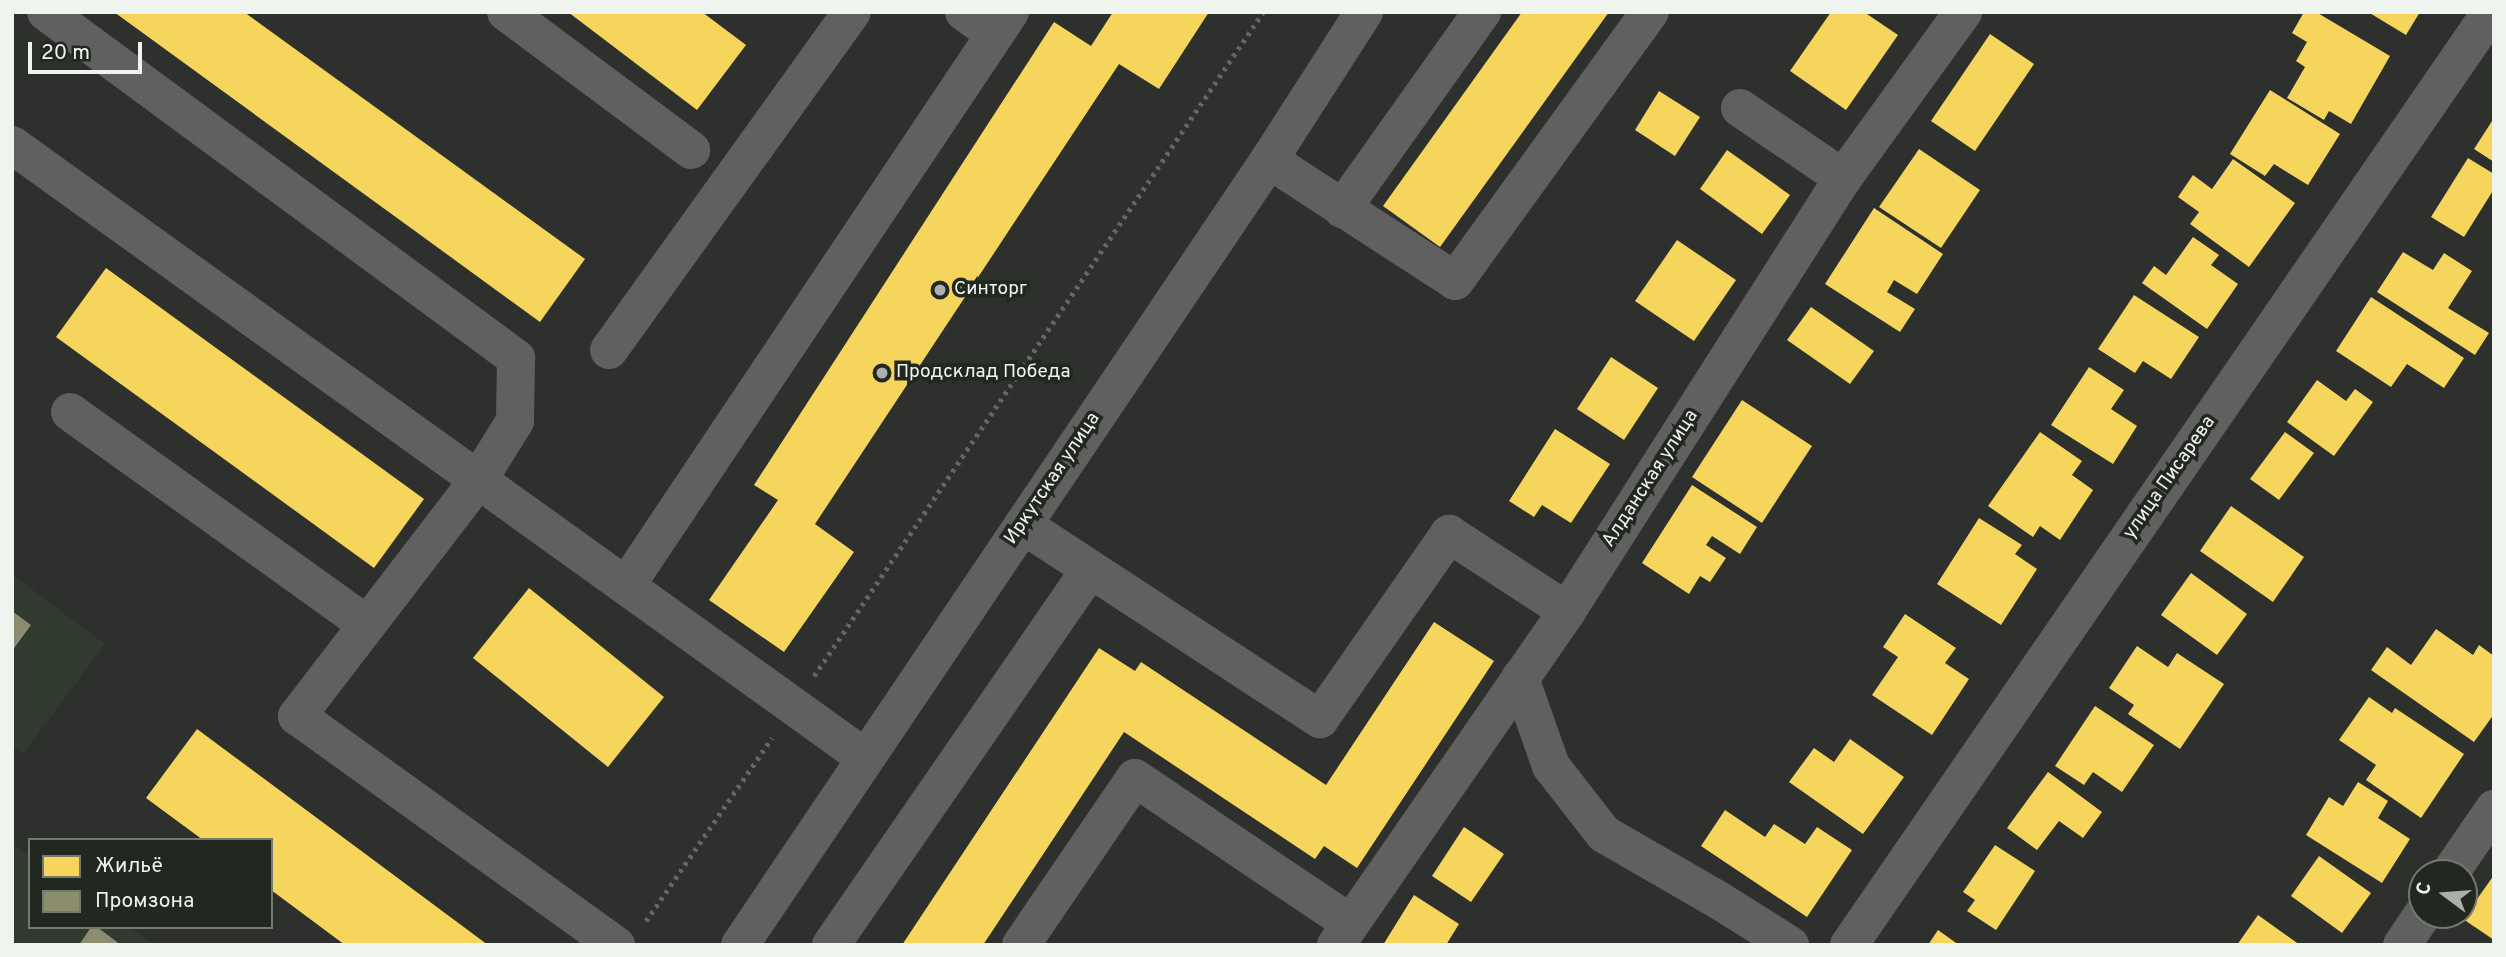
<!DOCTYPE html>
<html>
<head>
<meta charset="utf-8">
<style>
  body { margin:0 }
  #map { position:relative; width:2506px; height:957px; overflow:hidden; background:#2d302c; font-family:Overpass,sans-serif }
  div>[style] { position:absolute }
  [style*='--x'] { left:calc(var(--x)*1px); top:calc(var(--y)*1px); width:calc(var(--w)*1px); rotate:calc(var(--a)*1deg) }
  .built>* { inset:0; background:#303a2e }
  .homes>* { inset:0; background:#f6d55c }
  .industry>* { inset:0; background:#8c8c6e }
  .path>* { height:4.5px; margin-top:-2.25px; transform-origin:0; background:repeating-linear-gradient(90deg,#656664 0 3.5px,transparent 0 8.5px) }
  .minor>* { height:38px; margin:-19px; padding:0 19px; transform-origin:19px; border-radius:19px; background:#616061 }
  .dots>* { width:19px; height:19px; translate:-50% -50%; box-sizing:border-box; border:4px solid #222820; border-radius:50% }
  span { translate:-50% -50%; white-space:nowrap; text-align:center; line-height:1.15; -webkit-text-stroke:7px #222820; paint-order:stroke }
  .poi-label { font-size:19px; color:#f0f4ee }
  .left { translate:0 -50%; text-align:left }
  .street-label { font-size:19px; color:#f0f4ee }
  .frame { position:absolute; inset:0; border:14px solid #f0f4ee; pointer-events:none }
  .legend { position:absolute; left:28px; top:838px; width:245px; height:91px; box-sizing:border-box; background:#222820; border:2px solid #747a72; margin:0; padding:9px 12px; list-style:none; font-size:21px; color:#f0f4ee }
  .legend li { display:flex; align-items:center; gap:14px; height:35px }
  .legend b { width:35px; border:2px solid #747a72 }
  .north { position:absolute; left:2408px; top:859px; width:70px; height:70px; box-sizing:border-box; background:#222820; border:2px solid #747a72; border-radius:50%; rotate:286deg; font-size:19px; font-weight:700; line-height:28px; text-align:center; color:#f0f4ee }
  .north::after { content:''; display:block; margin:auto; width:24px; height:32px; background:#acafaa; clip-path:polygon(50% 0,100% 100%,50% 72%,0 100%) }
  .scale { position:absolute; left:28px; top:42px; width:114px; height:32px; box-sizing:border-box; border:4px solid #f0f4ee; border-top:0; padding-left:9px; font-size:21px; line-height:24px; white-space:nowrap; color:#f0f4ee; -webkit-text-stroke:5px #222820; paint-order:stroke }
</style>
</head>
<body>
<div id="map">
  <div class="built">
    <i style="clip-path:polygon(12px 574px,105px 644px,23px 754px,12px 746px)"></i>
    <i style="clip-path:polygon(12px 843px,30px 856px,30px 927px,129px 927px,154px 945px,12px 945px)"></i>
  </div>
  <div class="homes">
    <i style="clip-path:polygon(114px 12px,244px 12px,585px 259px,540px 322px)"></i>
    <i style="clip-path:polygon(568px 12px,702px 12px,746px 45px,697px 110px)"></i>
    <i style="clip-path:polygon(1113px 12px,1209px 12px,1159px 89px,1119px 64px,815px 524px,854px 552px,784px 652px,709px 600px,778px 500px,754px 485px,1054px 22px,1091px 46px)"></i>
    <i style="clip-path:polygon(1522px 12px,1609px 12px,1440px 247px,1383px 206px)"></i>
    <i style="clip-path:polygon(1831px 12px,1864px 12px,1898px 35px,1846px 110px,1790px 71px)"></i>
    <i style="clip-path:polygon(2304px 12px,2316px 12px,2390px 56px,2351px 124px,2329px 111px,2324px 120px,2287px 98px,2305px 67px,2296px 61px,2307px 42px,2292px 33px)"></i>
    <i style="clip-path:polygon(2368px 12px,2420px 12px,2406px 35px)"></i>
    <i style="clip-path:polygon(1990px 34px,2034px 64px,1975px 151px,1931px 121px)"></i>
    <i style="clip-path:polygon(2270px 90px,2340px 134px,2308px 185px,2274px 164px,2265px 176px,2230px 154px)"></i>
    <i style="clip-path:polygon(1659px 91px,1700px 117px,1675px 156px,1635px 130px)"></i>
    <i style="clip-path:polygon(2494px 118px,2494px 162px,2474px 149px)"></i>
    <i style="clip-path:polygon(1919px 149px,1980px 190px,1941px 248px,1879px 207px)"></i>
    <i style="clip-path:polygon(1727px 150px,1790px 195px,1762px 234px,1700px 189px)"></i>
    <i style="clip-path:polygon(2468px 158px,2494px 174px,2494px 189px,2464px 237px,2431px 217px)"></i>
    <i style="clip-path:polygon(2233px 159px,2295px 203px,2249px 267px,2190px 224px,2199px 212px,2178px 197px,2193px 175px,2212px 189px)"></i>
    <i style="clip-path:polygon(1874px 208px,1943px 254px,1917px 294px,1894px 280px,1887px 292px,1915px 309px,1900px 332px,1825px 284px)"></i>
    <i style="clip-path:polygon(2193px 237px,2219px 255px,2211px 265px,2238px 284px,2207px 329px,2142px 283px,2154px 266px,2166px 275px)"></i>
    <i style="clip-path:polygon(1677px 240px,1736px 280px,1694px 341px,1635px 301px)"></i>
    <i style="clip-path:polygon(2403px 252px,2433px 270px,2444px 253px,2472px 271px,2448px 308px,2489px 333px,2475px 355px,2377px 292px)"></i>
    <i style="clip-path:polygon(106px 268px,424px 499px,374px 568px,56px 337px)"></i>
    <i style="clip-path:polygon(2134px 295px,2199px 337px,2171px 379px,2143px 361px,2135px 373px,2098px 349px)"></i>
    <i style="clip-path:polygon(2371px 297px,2464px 358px,2444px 388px,2407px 364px,2391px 387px,2336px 351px)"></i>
    <i style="clip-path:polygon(1811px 307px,1874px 351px,1850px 384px,1787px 340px)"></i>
    <i style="clip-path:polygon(1611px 357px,1658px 388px,1624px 440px,1577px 409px)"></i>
    <i style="clip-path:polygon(2089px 367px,2124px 390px,2111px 409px,2137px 426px,2113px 464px,2051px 425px)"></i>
    <i style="clip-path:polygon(2317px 380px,2346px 401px,2355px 389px,2373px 402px,2334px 456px,2287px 422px)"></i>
    <i style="clip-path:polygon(1742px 400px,1812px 446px,1762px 523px,1692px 477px)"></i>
    <i style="clip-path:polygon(1555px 429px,1610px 464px,1571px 523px,1542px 505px,1534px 517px,1509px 501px)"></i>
    <i style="clip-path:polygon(2040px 432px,2082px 461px,2072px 475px,2093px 490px,2060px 540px,2040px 526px,2033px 537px,1988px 506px)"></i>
    <i style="clip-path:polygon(2285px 432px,2314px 453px,2279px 500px,2250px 479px)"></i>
    <i style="clip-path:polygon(1692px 485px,1757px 527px,1740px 554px,1712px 536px,1706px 545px,1726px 558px,1710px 582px,1700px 576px,1689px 594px,1642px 563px)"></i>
    <i style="clip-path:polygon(2231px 506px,2304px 557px,2273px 602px,2200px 551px)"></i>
    <i style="clip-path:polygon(1979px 518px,2022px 545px,2015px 554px,2037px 569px,2001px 625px,1937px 584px)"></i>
    <i style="clip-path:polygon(2191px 573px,2247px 614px,2217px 655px,2161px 615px)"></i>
    <i style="clip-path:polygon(529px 588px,664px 697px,608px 767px,473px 658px)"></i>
    <i style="clip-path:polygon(1905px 614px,1956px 648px,1945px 663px,1969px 679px,1932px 735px,1872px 695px,1898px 657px,1883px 647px)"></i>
    <i style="clip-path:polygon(1434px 622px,1494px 661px,1357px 868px,1324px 846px,1315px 859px,1124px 732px,983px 945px,902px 945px,1099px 648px,1135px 671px,1141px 662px,1326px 785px)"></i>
    <i style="clip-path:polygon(2436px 629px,2473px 655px,2479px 645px,2494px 656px,2494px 714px,2474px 742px,2371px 670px,2387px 647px,2411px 665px)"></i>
    <i style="clip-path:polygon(2137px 646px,2168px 667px,2177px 653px,2224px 684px,2180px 749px,2128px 714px,2134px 705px,2109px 688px)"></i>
    <i style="clip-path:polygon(2369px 697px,2392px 713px,2395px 708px,2464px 754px,2421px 818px,2366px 780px,2376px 765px,2339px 740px)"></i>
    <i style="clip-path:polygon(2095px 706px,2154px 745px,2122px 792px,2093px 772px,2084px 785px,2055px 766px)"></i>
    <i style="clip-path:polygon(197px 729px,488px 945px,345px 945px,271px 890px,271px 840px,203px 840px,146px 798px)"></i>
    <i style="clip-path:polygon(1850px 739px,1904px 777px,1863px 834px,1789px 782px,1814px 748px,1834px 762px)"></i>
    <i style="clip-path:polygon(2048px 772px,2102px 812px,2083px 838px,2059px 821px,2037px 850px,2007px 828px)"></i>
    <i style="clip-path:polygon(2358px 782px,2388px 801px,2378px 818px,2410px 839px,2382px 883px,2306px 835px,2329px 797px,2343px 806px)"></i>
    <i style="clip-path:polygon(1725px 810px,1765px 837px,1774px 824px,1805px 844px,1817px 827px,1852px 850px,1807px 917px,1701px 846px)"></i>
    <i style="clip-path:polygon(1464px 827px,1504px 854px,1471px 902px,1432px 876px)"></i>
    <i style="clip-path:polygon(1995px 845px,2035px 871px,1996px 930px,1967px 911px,1975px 900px,1963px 892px)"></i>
    <i style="clip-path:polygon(2319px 856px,2371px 893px,2342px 933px,2291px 896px)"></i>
    <i style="clip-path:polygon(2494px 875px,2494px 940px,2463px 919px)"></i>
    <i style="clip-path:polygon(1414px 895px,1459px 924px,1446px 945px,1383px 945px)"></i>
    <i style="clip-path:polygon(2258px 915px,2300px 945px,2237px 945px)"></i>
    <i style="clip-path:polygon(1938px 930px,1959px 945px,1928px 945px)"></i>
  </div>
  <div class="industry">
    <i style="clip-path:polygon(12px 611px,31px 625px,12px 651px)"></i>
    <i style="clip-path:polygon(91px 927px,97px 927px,121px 945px,79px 945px)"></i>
  </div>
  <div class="path">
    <i style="--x:814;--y:676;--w:802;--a:-55.93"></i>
    <i style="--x:646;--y:921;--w:222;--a:-55.5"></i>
  </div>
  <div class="minor">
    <i style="--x:46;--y:12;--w:584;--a:36.36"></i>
    <i style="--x:516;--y:358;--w:63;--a:90.9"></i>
    <i style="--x:515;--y:421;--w:68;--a:121.8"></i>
    <i style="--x:479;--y:479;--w:299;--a:127.5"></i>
    <i style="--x:297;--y:716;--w:393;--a:35.7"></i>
    <i style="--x:506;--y:12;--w:231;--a:36.7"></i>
    <i style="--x:964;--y:12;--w:37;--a:36"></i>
    <i style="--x:1740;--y:108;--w:125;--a:34.2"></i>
    <i style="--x:12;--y:145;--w:1049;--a:35.69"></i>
    <i style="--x:1269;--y:160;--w:222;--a:33"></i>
    <i style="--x:1455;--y:281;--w:332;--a:-54.1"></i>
    <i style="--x:1342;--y:209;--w:242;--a:-54.6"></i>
    <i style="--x:609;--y:350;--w:416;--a:-54.3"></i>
    <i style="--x:70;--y:412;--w:365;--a:35.6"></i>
    <i style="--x:1023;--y:525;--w:355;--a:33.2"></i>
    <i style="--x:1320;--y:719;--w:226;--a:-55.1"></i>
    <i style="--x:1449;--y:534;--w:141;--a:33.1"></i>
    <i style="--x:626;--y:586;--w:691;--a:-56.22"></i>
    <i style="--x:1520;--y:678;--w:93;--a:70.6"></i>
    <i style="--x:1551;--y:766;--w:86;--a:52.1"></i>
    <i style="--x:1604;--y:834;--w:134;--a:30"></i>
    <i style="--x:1720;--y:901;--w:83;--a:32.2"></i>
    <i style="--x:2450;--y:873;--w:78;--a:-55.5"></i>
    <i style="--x:740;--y:945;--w:947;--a:-56.02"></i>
    <i style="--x:1269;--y:160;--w:176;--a:-57.3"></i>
    <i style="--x:831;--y:945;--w:456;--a:-55.4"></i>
    <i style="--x:1021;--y:945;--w:202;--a:-55.7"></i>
    <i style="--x:1135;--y:778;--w:259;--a:34"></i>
    <i style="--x:1336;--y:945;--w:406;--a:-55.3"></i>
    <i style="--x:1567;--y:611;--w:513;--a:-57.49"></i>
    <i style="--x:1843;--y:178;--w:205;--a:-54.1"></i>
    <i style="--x:1849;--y:945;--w:1133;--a:-55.47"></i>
    <i style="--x:2402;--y:945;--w:36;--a:-56"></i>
  </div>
  <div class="dots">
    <i style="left:940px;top:290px;background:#acafaa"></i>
    <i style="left:882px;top:373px;background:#acafaa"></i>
  </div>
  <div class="poi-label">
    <span class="left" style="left:954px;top:290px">Синторг</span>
    <span class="left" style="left:896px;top:373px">Продсклад Победа</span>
  </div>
  <div class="street-label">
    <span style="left:2170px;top:478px;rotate:-55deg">улица Писарева</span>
    <span style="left:1053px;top:479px;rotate:-56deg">Иркутская улица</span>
    <span style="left:1651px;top:479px;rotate:-57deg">Алданская улица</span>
  </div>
  <div class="frame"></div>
  <ul class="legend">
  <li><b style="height:19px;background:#f6d55c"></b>Жильё</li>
  <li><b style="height:19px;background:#8c8c6e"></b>Промзона</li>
  </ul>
  <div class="north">С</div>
  <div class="scale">20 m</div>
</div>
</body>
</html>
